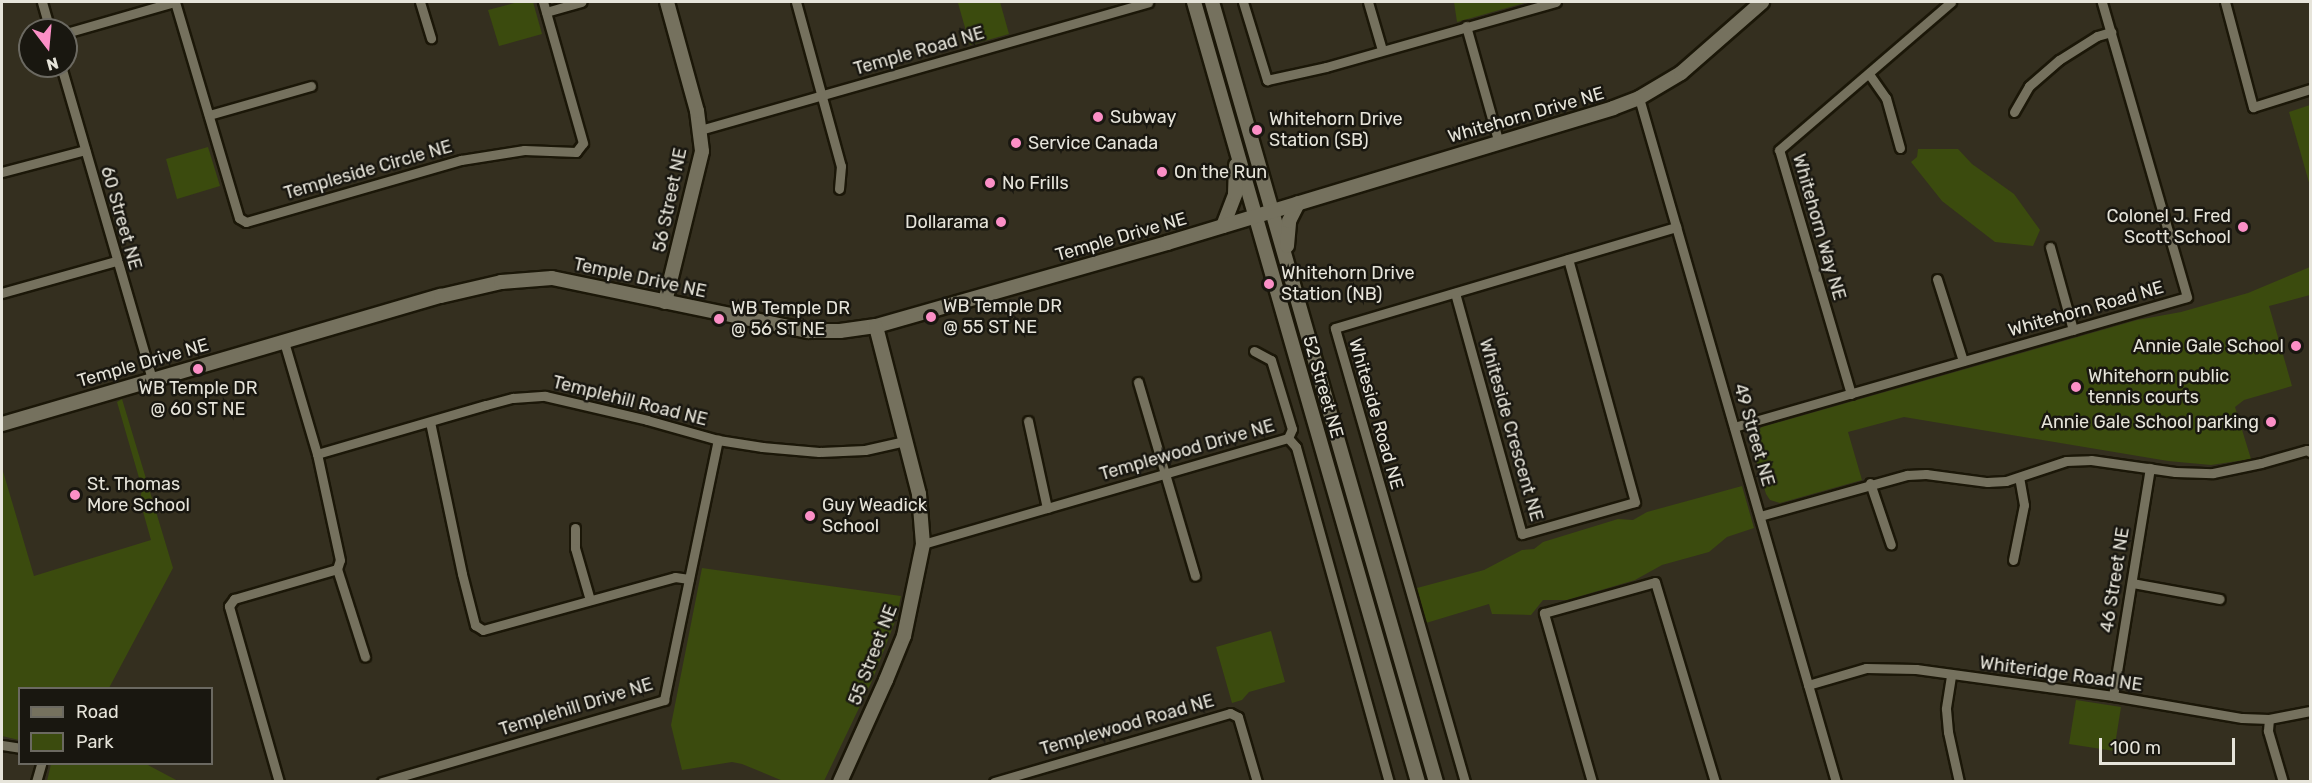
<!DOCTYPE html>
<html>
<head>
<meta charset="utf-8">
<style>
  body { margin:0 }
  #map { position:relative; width:2312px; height:783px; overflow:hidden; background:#342f1f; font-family:Rubik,sans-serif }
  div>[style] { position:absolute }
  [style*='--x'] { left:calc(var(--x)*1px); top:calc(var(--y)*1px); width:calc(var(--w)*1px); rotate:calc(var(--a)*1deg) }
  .green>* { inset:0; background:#3b4b0e }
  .roads { filter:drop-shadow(2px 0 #1b1708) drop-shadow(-2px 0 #1b1708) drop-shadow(0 2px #1b1708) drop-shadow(0 -2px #1b1708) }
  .street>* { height:9px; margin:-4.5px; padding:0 4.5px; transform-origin:4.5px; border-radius:4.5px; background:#75715e }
  .secondary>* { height:14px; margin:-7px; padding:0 7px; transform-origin:7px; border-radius:7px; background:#75715e }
  .dots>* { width:16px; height:16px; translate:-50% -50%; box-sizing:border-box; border:3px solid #191710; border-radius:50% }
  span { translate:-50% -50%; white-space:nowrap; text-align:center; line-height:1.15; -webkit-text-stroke:5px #191710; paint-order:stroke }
  .street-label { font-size:18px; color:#e6e4da }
  .poi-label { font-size:18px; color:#e6e4da }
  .left { translate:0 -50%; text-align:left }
  .right { translate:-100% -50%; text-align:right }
  .frame { position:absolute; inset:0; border:3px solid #e6e4da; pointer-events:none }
  .legend { position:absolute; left:18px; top:687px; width:195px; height:78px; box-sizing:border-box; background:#191710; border:2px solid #6b6961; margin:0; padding:8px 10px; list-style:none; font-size:18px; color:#e6e4da }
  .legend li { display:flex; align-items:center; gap:12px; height:30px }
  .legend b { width:30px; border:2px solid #6b6961 }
  .north { position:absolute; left:18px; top:18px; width:60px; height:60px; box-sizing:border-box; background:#191710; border:2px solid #6b6961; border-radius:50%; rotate:164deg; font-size:16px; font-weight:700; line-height:24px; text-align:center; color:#e6e4da }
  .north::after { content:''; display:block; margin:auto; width:21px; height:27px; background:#fb8fc6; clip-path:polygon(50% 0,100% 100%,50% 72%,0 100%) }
  .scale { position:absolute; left:2099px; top:738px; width:136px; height:27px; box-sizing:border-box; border:3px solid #e6e4da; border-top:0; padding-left:8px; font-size:18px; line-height:21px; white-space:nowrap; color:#e6e4da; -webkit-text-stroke:4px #191710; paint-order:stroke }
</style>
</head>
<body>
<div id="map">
  <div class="green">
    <i style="clip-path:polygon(518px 2px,533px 2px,542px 34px,499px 46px,488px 10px)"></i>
    <i style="clip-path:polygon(962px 2px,1000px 2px,1009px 34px,970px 45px,958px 3px)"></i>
    <i style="clip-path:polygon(1454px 2px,1528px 2px,1457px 22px)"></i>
    <i style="clip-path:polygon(2310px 105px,2310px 186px,2289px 112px)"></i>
    <i style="clip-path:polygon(208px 147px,220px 186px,177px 199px,166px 159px)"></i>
    <i style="clip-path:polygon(1918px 149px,1958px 149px,1972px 164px,2014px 194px,2040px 230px,2033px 246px,1995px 242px,1942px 201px,1911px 162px,1917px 157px)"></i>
    <i style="clip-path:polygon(2310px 267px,2310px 295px,2269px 306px,2292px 386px,2244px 400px,2235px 407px,2251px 459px,2211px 465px,2168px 461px,1904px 417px,1848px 432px,1862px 480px,1780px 503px,1770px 500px,1766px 494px,1751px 443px,1752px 436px,1762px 427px,2137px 320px,2181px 312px,2248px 293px)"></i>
    <i style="clip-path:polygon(122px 399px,173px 568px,109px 688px,20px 688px,19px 740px,2px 736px,2px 468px,34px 576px,151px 540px,140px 501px,142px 488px,117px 402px)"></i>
    <i style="clip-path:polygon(1742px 486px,1754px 528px,1727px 537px,1709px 552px,1662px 565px,1635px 580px,1567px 600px,1543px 600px,1531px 615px,1492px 614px,1489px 604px,1426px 623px,1417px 588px,1484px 570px,1522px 550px,1534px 549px,1543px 542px,1618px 519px,1633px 520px,1647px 512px)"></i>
    <i style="clip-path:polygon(702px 568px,901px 596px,896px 619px,872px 681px,824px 781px,783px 781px,742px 764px,732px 762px,682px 770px,671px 725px)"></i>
    <i style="clip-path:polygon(1271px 631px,1285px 682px,1249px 692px,1242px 700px,1232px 703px,1216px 647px)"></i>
    <i style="clip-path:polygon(2076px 700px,2121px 707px,2114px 751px,2069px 744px)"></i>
    <i style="clip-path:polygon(51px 764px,146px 764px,178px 781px,47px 781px)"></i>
  </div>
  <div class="roads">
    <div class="street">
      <i style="--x:42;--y:2;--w:29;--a:74"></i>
      <i style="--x:175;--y:2;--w:225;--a:73.5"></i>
      <i style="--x:239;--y:218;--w:8;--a:30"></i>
      <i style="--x:246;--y:222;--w:224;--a:-16.1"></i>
      <i style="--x:461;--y:160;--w:64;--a:-9"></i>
      <i style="--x:524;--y:150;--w:52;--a:2.2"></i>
      <i style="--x:576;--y:152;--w:11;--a:-52"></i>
      <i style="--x:583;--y:143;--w:147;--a:-105.8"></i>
      <i style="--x:420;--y:2;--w:38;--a:73"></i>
      <i style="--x:796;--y:2;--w:170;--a:74.7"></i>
      <i style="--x:841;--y:166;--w:23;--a:95"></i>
      <i style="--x:1243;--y:2;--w:82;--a:72.9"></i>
      <i style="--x:1267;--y:80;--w:60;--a:-12.4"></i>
      <i style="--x:1326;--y:67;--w:239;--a:-15.8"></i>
      <i style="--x:1368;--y:2;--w:50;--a:73.7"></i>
      <i style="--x:2225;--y:2;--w:109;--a:75.1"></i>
      <i style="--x:2253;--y:107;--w:60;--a:-17.5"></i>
      <i style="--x:546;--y:12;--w:37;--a:-16"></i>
      <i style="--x:1466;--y:26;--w:118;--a:74.3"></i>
      <i style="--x:66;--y:33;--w:112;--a:-16"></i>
      <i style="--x:61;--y:66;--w:326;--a:73.8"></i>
      <i style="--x:1869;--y:74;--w:29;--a:55"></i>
      <i style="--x:1886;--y:98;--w:52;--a:74.4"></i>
      <i style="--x:1639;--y:98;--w:712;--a:73.93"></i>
      <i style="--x:2014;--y:112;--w:30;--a:-60"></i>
      <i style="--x:2029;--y:86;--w:40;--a:-41"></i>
      <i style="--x:2059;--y:60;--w:45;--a:-32.3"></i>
      <i style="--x:2097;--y:36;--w:15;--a:-16"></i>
      <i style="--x:209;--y:115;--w:106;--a:-15.9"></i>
      <i style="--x:700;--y:130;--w:466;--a:-15.9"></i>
      <i style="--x:2;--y:172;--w:86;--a:-14.8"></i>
      <i style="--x:2050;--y:247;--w:86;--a:74.5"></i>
      <i style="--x:1937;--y:279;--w:86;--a:72.4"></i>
      <i style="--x:2;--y:293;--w:118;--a:-15.7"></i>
      <i style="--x:1455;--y:293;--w:250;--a:74.5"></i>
      <i style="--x:1522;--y:534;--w:117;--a:-15.8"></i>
      <i style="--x:1635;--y:502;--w:252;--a:-105.4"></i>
      <i style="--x:1254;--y:351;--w:19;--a:28"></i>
      <i style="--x:1271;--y:360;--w:72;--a:73.1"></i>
      <i style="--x:1292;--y:429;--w:10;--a:114"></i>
      <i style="--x:1138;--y:382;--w:202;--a:73.6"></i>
      <i style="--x:1851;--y:394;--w:254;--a:-106.4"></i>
      <i style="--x:1779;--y:150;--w:227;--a:-40.7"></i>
      <i style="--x:1028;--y:421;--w:89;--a:77.7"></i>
      <i style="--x:430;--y:422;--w:155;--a:78.1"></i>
      <i style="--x:462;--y:574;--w:53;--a:75.7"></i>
      <i style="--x:475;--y:625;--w:9;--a:32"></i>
      <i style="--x:483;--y:630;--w:199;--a:-15.4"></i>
      <i style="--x:675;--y:577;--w:14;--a:8"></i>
      <i style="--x:1734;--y:427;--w:471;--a:-16"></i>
      <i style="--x:2187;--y:297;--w:307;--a:-106.1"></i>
      <i style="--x:1288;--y:438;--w:12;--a:48"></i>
      <i style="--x:1296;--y:447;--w:348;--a:74.5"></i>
      <i style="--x:317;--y:454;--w:176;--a:-16.2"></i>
      <i style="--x:486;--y:405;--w:28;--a:-15"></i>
      <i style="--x:513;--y:398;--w:32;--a:-4"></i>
      <i style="--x:545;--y:396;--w:105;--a:13.2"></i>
      <i style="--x:647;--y:420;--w:74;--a:15.7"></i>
      <i style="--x:718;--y:440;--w:45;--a:9"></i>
      <i style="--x:762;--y:447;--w:57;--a:5"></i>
      <i style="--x:819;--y:452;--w:46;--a:-2.5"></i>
      <i style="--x:865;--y:450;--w:41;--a:-12.7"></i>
      <i style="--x:1870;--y:483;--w:65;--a:71.3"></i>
      <i style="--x:1760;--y:516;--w:153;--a:-15.6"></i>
      <i style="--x:1907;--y:475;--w:19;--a:-3"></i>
      <i style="--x:1926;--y:474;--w:62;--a:7.5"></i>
      <i style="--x:1987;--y:482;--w:19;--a:-3"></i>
      <i style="--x:2006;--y:481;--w:63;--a:-18.4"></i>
      <i style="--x:2066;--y:461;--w:25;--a:-2"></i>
      <i style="--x:2091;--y:460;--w:85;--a:8.1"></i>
      <i style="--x:2175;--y:472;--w:38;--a:2"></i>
      <i style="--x:2213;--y:473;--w:49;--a:-11.8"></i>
      <i style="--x:2261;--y:463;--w:48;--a:-15.8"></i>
      <i style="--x:2307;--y:450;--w:4;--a:34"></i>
      <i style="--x:575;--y:528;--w:20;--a:90"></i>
      <i style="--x:575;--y:548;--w:54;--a:73.9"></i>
      <i style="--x:923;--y:544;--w:380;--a:-16.2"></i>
      <i style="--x:2013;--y:560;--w:56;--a:-78.7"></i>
      <i style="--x:2024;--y:505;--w:27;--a:-100"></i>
      <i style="--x:337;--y:569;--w:92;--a:72.3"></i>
      <i style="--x:2132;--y:583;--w:89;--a:10.3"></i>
      <i style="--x:1951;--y:676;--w:33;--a:99"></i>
      <i style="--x:1946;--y:709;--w:23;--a:85"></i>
      <i style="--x:1948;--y:732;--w:51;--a:77.6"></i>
      <i style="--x:1808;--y:685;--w:60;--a:-16.3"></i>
      <i style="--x:1866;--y:668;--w:50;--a:1.1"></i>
      <i style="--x:1916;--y:669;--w:199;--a:7.8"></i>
      <i style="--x:2113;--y:696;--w:131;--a:9.7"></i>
      <i style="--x:2242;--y:718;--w:27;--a:2"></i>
      <i style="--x:2269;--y:719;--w:42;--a:-11"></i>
      <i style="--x:2113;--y:696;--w:231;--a:-80.8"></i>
      <i style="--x:2269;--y:719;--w:12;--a:95"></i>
      <i style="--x:2268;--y:731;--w:53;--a:73.6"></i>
      <i style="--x:2;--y:745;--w:18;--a:9"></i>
      <i style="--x:36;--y:782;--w:19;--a:-74"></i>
      <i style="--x:279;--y:782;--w:183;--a:-105.9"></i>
      <i style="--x:229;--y:606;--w:9;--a:-54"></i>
      <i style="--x:234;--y:599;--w:107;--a:-16.2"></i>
      <i style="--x:337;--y:569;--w:9;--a:-72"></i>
      <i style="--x:340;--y:560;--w:108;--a:-102.2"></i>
      <i style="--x:317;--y:454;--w:117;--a:-106.4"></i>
      <i style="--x:382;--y:782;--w:294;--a:-16.2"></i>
      <i style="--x:664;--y:700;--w:266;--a:-78.3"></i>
      <i style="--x:994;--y:782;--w:246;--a:-16.3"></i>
      <i style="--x:1230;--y:713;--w:9;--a:27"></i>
      <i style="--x:1238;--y:717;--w:68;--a:73.7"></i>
      <i style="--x:1465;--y:782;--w:472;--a:-106"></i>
      <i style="--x:1335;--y:328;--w:356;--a:-16.5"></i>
      <i style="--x:1592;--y:782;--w:176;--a:-105.9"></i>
      <i style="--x:1544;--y:613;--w:115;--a:-15.6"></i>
      <i style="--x:1655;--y:582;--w:209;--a:73.3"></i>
    </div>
    <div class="secondary">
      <i style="--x:1194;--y:2;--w:812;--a:73.98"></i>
      <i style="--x:1212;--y:2;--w:812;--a:73.98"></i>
      <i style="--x:1223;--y:226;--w:34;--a:-69"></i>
      <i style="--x:1235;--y:194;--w:29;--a:-88"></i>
      <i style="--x:1287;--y:246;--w:25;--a:-85"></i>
      <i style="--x:1289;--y:221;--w:20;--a:-63"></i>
      <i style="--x:665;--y:302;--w:155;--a:-76.2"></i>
      <i style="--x:702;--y:151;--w:40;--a:-97.1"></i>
      <i style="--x:697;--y:111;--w:113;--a:-105.4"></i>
      <i style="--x:2;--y:424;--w:457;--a:-16.3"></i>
      <i style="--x:441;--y:296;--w:62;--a:-13.1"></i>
      <i style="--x:501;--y:282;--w:51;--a:-4.5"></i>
      <i style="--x:552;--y:278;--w:262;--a:11.7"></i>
      <i style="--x:809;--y:331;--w:31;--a:0"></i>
      <i style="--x:840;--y:331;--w:36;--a:-8"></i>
      <i style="--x:876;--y:326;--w:303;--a:-15.9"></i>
      <i style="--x:1167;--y:243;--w:466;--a:-16.8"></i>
      <i style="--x:1613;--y:108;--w:28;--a:-21"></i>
      <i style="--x:1639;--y:98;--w:49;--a:-30.8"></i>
      <i style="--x:1681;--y:73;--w:108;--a:-41.2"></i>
      <i style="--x:840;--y:782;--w:112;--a:-65.7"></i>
      <i style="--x:886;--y:680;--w:48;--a:-67.8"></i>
      <i style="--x:904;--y:636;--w:94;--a:-78.3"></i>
      <i style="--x:923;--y:544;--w:50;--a:-94.6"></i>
      <i style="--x:919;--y:494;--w:173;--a:-104.4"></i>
    </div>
  </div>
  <div class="dots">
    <i style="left:1098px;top:117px;background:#fb8fc6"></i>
    <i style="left:1257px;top:130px;background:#fb8fc6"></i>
    <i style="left:1016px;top:143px;background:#fb8fc6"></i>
    <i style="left:1162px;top:172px;background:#fb8fc6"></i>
    <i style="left:990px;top:183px;background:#fb8fc6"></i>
    <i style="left:1001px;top:222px;background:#fb8fc6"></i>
    <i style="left:2243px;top:227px;background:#fb8fc6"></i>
    <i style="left:1269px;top:284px;background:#fb8fc6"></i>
    <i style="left:931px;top:317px;background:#fb8fc6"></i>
    <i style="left:719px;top:319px;background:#fb8fc6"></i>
    <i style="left:2296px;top:346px;background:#fb8fc6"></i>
    <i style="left:198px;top:369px;background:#fb8fc6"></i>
    <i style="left:2076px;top:387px;background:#fb8fc6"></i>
    <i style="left:2271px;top:422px;background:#fb8fc6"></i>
    <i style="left:75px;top:495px;background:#fb8fc6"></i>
    <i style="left:810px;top:516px;background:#fb8fc6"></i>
  </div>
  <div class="street-label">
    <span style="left:919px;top:51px;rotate:-16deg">Temple Road NE</span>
    <span style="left:1526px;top:115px;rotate:-16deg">Whitehorn Drive NE</span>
    <span style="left:368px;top:170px;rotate:-16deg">Templeside Circle NE</span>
    <span style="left:670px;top:200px;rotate:-78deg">56 Street NE</span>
    <span style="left:121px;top:218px;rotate:74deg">60 Street NE</span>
    <span style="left:1819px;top:227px;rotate:74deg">Whitehorn Way NE</span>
    <span style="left:1121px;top:237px;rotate:-16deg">Temple Drive NE</span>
    <span style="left:640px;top:278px;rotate:12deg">Temple Drive NE</span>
    <span style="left:2086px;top:309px;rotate:-16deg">Whitehorn Road NE</span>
    <span style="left:143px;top:363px;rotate:-16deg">Temple Drive NE</span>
    <span style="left:1323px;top:387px;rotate:74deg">52 Street NE</span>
    <span style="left:630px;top:401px;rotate:14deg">Templehill Road NE</span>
    <span style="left:1376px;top:414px;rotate:74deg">Whiteside Road NE</span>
    <span style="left:1511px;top:430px;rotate:74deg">Whiteside Crescent NE</span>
    <span style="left:1754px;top:435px;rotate:74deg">49 Street NE</span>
    <span style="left:1187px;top:450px;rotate:-16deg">Templewood Drive NE</span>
    <span style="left:2115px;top:580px;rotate:-81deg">46 Street NE</span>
    <span style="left:873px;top:655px;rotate:-69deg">55 Street NE</span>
    <span style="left:2061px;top:674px;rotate:8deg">Whiteridge Road NE</span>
    <span style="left:576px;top:707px;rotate:-17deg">Templehill Drive NE</span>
    <span style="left:1127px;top:725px;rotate:-16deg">Templewood Road NE</span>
  </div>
  <div class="poi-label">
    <span class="left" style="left:1110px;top:117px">Subway</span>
    <span class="left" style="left:1269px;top:130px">Whitehorn Drive<br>Station (SB)</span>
    <span class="left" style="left:1028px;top:143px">Service Canada</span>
    <span class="left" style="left:1174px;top:172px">On the Run</span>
    <span class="left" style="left:1002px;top:183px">No Frills</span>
    <span class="right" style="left:2231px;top:227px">Colonel J. Fred<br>Scott School</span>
    <span class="right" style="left:989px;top:222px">Dollarama</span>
    <span class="left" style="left:1281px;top:284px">Whitehorn Drive<br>Station (NB)</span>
    <span class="left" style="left:943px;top:317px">WB Temple DR<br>@ 55 ST NE</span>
    <span class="left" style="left:731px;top:319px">WB Temple DR<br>@ 56 ST NE</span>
    <span class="right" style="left:2284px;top:346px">Annie Gale School</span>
    <span class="left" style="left:2088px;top:387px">Whitehorn public<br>tennis courts</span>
    <span style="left:198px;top:399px">WB Temple DR<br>@ 60 ST NE</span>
    <span class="right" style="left:2259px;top:422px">Annie Gale School parking</span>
    <span class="left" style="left:87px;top:495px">St. Thomas<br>More School</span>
    <span class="left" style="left:822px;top:516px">Guy Weadick<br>School</span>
  </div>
  <div class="frame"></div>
  <ul class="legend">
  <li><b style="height:8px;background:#75715e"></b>Road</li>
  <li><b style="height:16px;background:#3b4b0e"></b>Park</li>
  </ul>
  <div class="north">N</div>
  <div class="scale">100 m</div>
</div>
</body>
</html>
